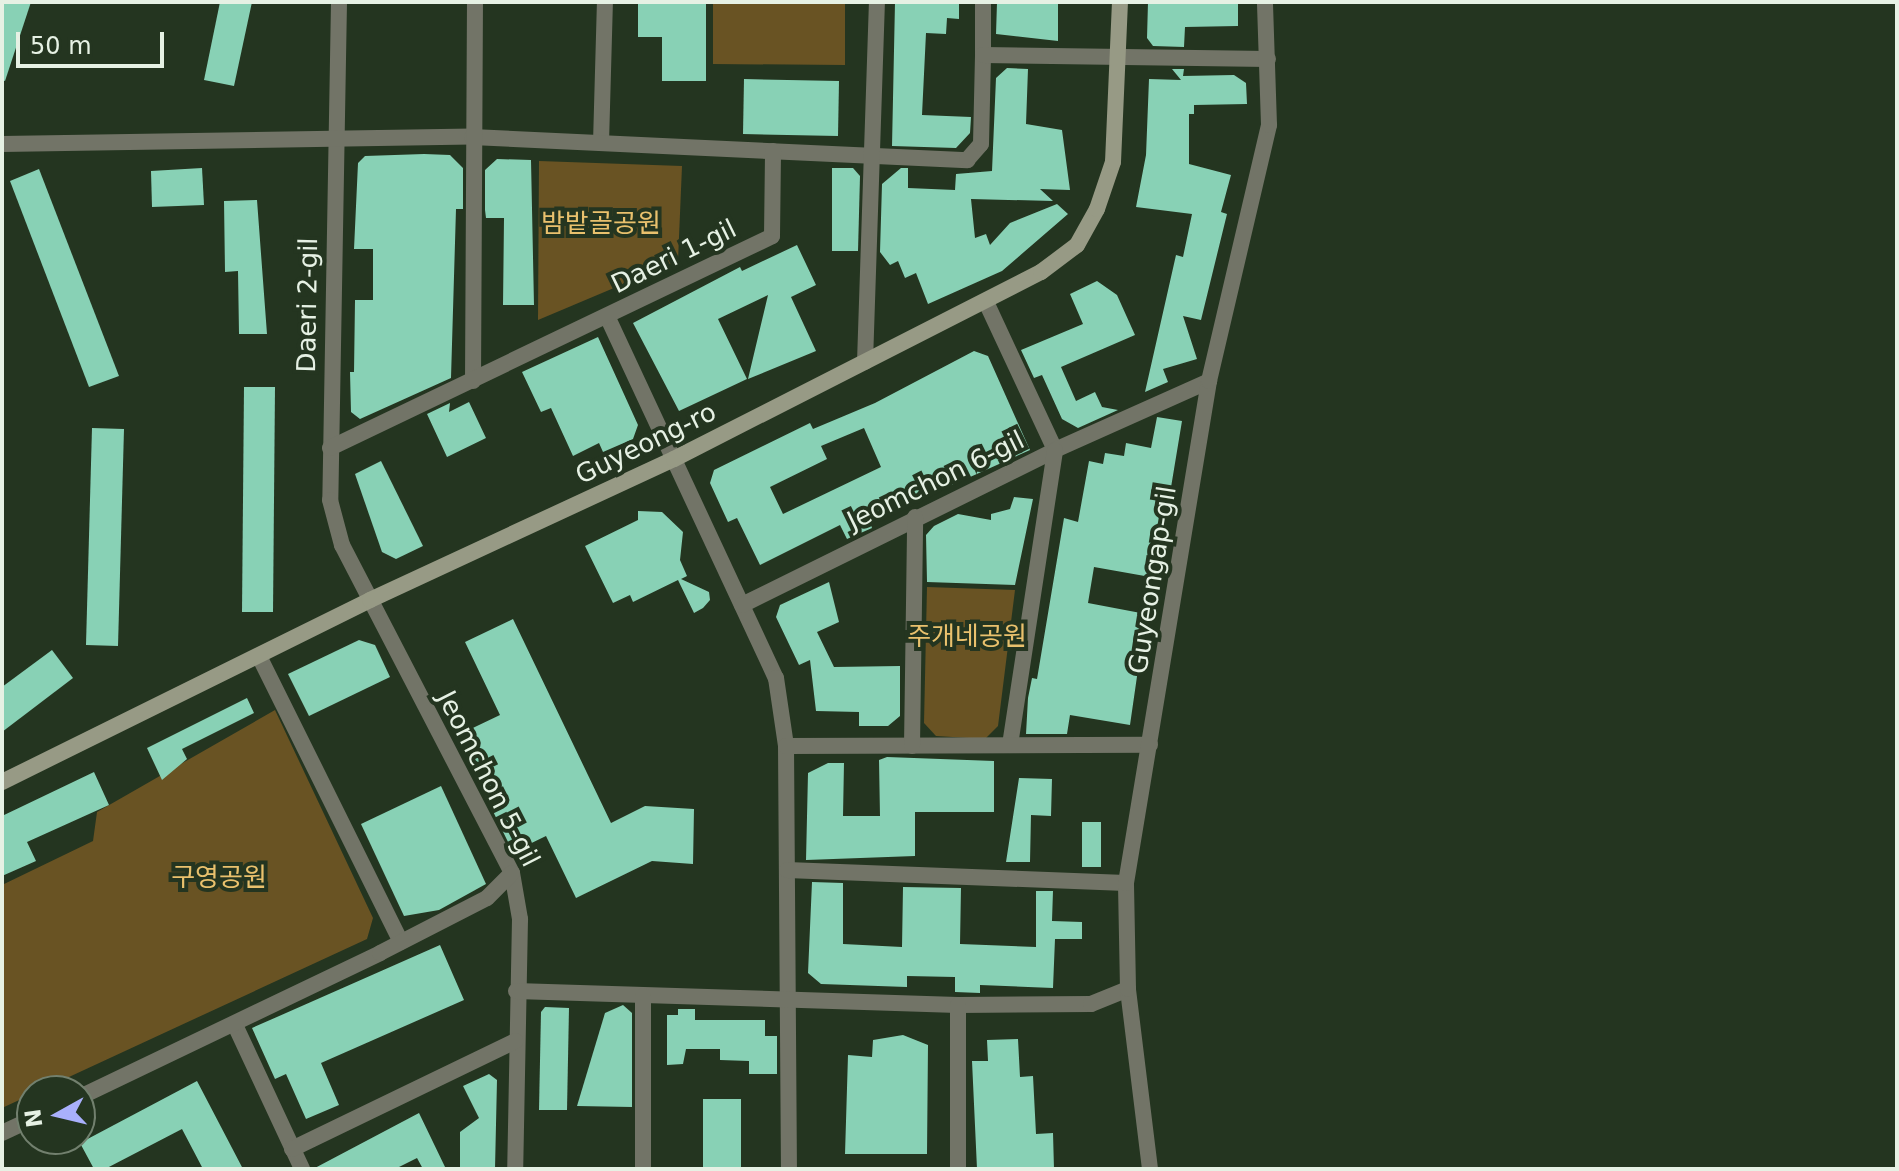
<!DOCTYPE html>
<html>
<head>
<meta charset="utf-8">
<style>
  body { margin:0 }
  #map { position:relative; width:1899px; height:1171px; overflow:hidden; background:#243520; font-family:"DejaVu Sans","Noto Sans KR",sans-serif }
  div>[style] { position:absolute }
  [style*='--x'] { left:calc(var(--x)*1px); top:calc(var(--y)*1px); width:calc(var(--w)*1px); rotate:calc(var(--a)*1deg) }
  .green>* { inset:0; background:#695323 }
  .building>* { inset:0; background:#88d1b5 }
  .street>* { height:16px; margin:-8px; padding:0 8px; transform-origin:8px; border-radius:8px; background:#727467 }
  .secondary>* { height:16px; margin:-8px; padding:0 8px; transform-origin:8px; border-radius:8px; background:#979a85 }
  span { translate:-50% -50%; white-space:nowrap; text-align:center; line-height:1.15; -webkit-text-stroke:8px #243520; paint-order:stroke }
  .park-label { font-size:26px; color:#e9c16d }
  .street-label { font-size:26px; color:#e6f1e4 }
  .frame { position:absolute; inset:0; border:4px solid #e6f1e4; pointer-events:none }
  .north { position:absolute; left:16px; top:1075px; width:80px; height:80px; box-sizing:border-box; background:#243520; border:2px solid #72806e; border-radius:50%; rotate:262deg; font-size:22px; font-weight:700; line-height:32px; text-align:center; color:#e6f1e4 }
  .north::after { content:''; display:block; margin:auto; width:28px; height:36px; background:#a9b0fc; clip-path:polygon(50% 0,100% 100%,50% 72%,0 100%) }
  .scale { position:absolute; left:16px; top:32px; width:148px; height:36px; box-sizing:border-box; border:4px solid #e6f1e4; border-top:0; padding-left:10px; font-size:24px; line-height:28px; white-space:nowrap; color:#e6f1e4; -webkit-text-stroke:6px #243520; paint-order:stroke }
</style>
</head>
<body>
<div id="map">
  <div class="green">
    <i style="clip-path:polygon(713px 2px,845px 2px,845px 65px,713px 64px)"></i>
    <i style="clip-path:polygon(539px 161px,682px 166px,678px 261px,538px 320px)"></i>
    <i style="clip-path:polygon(927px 587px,1015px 590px,998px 726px,985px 739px,936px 736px,924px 723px)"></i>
    <i style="clip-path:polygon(275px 710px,373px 918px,367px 939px,2px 1108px,2px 885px,93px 841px,97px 812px)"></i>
  </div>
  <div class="building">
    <i style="clip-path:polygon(2px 2px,31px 2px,5px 81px,2px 80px)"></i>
    <i style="clip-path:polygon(220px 2px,252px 2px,234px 86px,204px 80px)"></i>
    <i style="clip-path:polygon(638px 2px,706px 2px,706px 81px,662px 81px,662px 37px,638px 37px)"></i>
    <i style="clip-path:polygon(895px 2px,959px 2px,959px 19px,947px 18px,946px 34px,926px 33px,922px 115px,971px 117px,970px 133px,956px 148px,892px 146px)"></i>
    <i style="clip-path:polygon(997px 2px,1058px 2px,1058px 41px,996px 34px)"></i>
    <i style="clip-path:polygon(1148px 2px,1238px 2px,1238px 26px,1185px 27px,1184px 47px,1153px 46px,1147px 38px)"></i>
    <i style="clip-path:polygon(1007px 68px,1028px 69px,1026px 124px,1062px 130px,1070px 190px,1040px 189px,1053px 201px,971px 199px,975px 238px,986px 234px,990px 245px,1010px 223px,1057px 204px,1068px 214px,1002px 271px,928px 304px,916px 273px,905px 278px,898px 261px,890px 265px,880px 252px,882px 184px,901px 168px,908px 168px,908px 188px,955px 190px,956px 174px,992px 171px,996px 78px)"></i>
    <i style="clip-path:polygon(1172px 69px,1184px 69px,1183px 76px,1234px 75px,1246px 83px,1247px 104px,1194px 105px,1194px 114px,1189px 114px,1189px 164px,1231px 175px,1221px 212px,1227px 214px,1201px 320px,1183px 316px,1197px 359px,1163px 369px,1168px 382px,1145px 392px,1176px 255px,1183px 257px,1192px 214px,1136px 207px,1146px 155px,1149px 79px,1181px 80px)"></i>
    <i style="clip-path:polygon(744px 79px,839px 81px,838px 136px,743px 134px)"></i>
    <i style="clip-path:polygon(424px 154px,450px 155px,463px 168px,463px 209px,456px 209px,451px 378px,360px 419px,351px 412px,350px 372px,354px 372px,355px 300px,373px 300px,373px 249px,354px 249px,358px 163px,365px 156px)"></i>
    <i style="clip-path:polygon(497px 159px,531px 160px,534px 305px,503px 305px,504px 218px,486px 218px,485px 210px,485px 170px)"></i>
    <i style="clip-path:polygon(202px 168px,204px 205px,152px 207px,151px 171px)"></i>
    <i style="clip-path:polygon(832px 168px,853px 168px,860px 176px,858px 251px,832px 251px)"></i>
    <i style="clip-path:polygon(39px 169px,119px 376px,89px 387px,10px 181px)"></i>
    <i style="clip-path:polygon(257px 200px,267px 334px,239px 334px,238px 271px,225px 272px,224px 201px)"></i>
    <i style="clip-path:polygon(797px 245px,816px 285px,791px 297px,816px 351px,748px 379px,768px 295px,718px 319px,747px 379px,679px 411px,633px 323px,740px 267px,742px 271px)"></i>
    <i style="clip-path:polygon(1097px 281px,1117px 295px,1135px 335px,1061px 367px,1076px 401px,1095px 392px,1102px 407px,1118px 410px,1078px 428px,1062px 419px,1042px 375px,1034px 378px,1021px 350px,1083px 324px,1070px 294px)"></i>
    <i style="clip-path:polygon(598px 337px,638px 425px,633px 439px,603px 452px,599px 443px,573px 456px,551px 408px,541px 412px,522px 372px)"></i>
    <i style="clip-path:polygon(evenodd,974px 351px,988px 356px,1030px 450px,870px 522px,872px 528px,847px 539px,840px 525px,760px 565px,737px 518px,728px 522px,710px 483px,714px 470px,810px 423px,813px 429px,875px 403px,974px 351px,864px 428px,881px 467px,783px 514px,770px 487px,827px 459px,821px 446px,864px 428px)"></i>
    <i style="clip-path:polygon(244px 387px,275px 387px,273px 612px,242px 612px)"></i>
    <i style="clip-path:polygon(469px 402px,486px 438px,447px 457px,427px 414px,450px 403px,449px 412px)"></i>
    <i style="clip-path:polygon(1157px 417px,1182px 421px,1156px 578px,1094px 567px,1088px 603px,1146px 614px,1130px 725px,1070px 715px,1067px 734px,1026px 734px,1028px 698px,1032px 678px,1037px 679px,1064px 518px,1078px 522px,1089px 461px,1103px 464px,1105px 453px,1124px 456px,1126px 443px,1151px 448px)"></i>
    <i style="clip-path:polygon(92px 428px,124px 429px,118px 646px,86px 645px)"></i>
    <i style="clip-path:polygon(381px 461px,423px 546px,396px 559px,382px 552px,355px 474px)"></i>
    <i style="clip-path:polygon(1014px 497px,1033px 499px,1015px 585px,927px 582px,926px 535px,934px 526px,958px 514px,991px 520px,991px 514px,1010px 509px)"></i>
    <i style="clip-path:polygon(638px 511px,662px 512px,683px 532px,680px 560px,687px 576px,681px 579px,709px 592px,710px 600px,703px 608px,694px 613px,678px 580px,633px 602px,630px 595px,613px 603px,585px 546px,638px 520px)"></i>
    <i style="clip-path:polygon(829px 582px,839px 622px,817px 632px,834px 667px,900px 666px,900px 716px,888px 726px,859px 726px,859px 712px,816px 711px,810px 660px,799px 665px,776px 617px,780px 605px)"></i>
    <i style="clip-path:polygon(513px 619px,611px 823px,645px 806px,694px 809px,693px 864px,652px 861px,576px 898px,546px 836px,513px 852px,456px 736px,500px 715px,465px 642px)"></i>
    <i style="clip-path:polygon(359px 640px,375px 645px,390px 677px,309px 716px,288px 674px)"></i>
    <i style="clip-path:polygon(52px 650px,73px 678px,2px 732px,2px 687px)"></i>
    <i style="clip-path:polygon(247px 698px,254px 713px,182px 749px,187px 759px,162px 780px,147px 748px)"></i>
    <i style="clip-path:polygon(887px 757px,994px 761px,994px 812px,915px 812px,915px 856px,806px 860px,808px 773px,828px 763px,844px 763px,843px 816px,880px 816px,879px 760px)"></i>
    <i style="clip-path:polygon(94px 772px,109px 805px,27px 842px,36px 861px,2px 876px,2px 816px)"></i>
    <i style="clip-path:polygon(1019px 778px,1052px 779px,1051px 816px,1031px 815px,1030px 862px,1006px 862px)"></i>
    <i style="clip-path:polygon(441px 786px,486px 884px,439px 910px,404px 916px,361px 824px)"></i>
    <i style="clip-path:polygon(1082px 822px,1101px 822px,1101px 867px,1082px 867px)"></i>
    <i style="clip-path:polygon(812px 882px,843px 883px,843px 944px,902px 947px,903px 887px,961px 888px,960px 944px,1036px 947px,1036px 891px,1053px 891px,1052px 921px,1082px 922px,1082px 939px,1055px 939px,1053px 988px,980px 985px,980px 993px,955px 992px,955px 977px,907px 976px,907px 987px,821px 984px,808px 973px)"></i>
    <i style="clip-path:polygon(440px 945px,464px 1000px,321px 1063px,339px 1105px,306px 1119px,286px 1074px,275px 1079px,252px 1028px)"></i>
    <i style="clip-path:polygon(623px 1005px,632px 1013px,632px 1107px,577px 1106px,605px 1013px)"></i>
    <i style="clip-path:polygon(545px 1007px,569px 1008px,567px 1110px,539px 1110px,541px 1012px)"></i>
    <i style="clip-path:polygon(678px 1009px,695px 1009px,695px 1020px,765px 1020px,765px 1036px,777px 1036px,777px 1074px,749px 1074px,749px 1061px,720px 1060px,720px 1049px,686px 1049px,683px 1064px,667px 1065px,667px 1015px,678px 1015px)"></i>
    <i style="clip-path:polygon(903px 1035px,928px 1045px,927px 1154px,845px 1154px,848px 1055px,872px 1057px,873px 1040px)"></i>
    <i style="clip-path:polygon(1018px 1039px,1020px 1077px,1033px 1076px,1036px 1134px,1053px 1133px,1054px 1169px,977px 1169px,972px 1061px,988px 1061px,987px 1040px)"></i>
    <i style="clip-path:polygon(489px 1074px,497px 1080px,495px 1169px,460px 1169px,460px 1132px,479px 1118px,463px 1086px)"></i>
    <i style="clip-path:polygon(197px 1081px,243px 1169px,203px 1169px,182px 1129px,105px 1169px,94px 1169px,80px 1143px)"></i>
    <i style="clip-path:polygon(703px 1099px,741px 1099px,741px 1169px,703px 1169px)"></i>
    <i style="clip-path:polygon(419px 1113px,446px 1169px,423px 1169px,417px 1158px,395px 1169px,313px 1169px)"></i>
  </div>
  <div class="street">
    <i style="--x:339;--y:2;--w:498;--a:91"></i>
    <i style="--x:330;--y:500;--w:47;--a:75.1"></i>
    <i style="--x:342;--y:545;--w:369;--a:62.6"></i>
    <i style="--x:512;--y:873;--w:47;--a:80.1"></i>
    <i style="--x:520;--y:919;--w:250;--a:91.1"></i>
    <i style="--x:983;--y:55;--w:53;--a:-90"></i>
    <i style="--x:601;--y:143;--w:141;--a:-88.4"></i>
    <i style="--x:2;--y:144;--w:470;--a:-0.9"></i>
    <i style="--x:472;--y:137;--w:496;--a:2.7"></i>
    <i style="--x:967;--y:160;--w:21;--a:-49"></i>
    <i style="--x:981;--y:144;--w:89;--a:-88.7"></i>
    <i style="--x:983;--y:55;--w:285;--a:0.8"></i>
    <i style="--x:986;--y:302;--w:163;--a:65"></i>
    <i style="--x:607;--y:316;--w:400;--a:65"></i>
    <i style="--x:776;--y:678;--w:69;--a:81.6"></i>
    <i style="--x:786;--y:746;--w:423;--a:89.6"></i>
    <i style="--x:865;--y:362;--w:360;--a:-88.1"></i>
    <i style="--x:473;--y:381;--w:379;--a:-89.7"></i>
    <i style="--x:330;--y:448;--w:490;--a:-25.6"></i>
    <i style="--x:772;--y:236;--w:85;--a:-89.3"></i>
    <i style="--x:742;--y:605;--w:349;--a:-26.3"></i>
    <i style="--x:1055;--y:450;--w:169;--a:-24.1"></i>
    <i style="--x:259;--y:656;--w:319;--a:63.6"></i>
    <i style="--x:1010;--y:745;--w:298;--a:-81.3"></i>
    <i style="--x:786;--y:746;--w:364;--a:-0.2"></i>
    <i style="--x:912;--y:746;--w:229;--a:-89.2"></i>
    <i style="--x:787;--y:870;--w:339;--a:2.2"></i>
    <i style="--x:516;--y:991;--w:442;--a:1.8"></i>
    <i style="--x:958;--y:1005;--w:133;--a:-0.4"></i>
    <i style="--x:1091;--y:1004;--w:40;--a:-22"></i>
    <i style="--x:235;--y:1025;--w:159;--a:65"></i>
    <i style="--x:80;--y:1097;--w:333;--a:-25.6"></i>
    <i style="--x:380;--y:953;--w:120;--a:-27.2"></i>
    <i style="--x:487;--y:898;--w:35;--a:-45"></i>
    <i style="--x:2;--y:1133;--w:33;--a:-25"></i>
    <i style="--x:292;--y:1149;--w:248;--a:-25.8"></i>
    <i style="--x:643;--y:1169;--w:173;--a:-90"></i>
    <i style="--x:958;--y:1169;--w:164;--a:-90"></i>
    <i style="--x:1150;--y:1169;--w:181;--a:-97"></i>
    <i style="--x:1128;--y:989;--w:106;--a:-91.1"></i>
    <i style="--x:1126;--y:883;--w:509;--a:-80.61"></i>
    <i style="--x:1209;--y:381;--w:263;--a:-76.8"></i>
    <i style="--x:1269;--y:125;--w:123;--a:-91.9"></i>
  </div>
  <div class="secondary">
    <i style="--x:2;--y:782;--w:411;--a:-26.3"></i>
    <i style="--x:370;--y:600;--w:335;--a:-24.9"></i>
    <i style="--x:674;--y:459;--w:412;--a:-27"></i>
    <i style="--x:1041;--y:272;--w:45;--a:-36.9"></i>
    <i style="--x:1077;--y:245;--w:41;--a:-60.9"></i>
    <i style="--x:1097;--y:209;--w:50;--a:-71.2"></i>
    <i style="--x:1113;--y:162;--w:160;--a:-87.5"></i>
  </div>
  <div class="park-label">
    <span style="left:601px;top:224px">밤밭골공원</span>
    <span style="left:967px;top:637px">주개네공원</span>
    <span style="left:219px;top:878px">구영공원</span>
  </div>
  <div class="street-label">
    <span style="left:674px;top:257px;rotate:-26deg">Daeri 1-gil</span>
    <span style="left:308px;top:305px;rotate:-89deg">Daeri 2-gil</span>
    <span style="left:646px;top:444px;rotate:-26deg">Guyeong-ro</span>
    <span style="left:936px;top:481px;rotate:-26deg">Jeomchon 6-gil</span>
    <span style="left:1153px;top:580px;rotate:-81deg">Guyeongap-gil</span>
    <span style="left:488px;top:779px;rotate:63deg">Jeomchon 5-gil</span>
  </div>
  <div class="frame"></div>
  <div class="north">N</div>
  <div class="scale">50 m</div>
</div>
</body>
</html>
